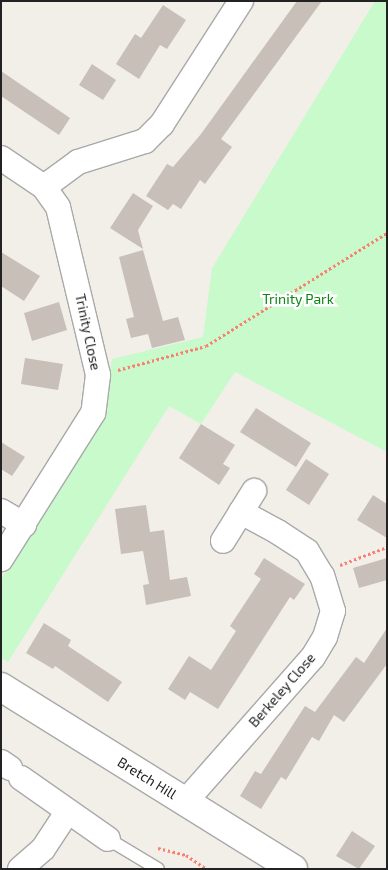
<!DOCTYPE html>
<html>
<head>
<meta charset="utf-8">
<style>
  body { margin:0 }
  #map { position:relative; width:388px; height:870px; overflow:hidden; background:#f2efe9; font-family:"Exo 2",sans-serif }
  div>[style] { position:absolute }
  [style*='--x'] { left:calc(var(--x)*1px); top:calc(var(--y)*1px); width:calc(var(--w)*1px); rotate:calc(var(--a)*1deg) }
  .park>* { inset:0; background:#c8facc }
  .building>* { inset:0; background:#c7bfb8 }
  .path>* { height:3px; margin-top:-1.5px; transform-origin:0; background:repeating-linear-gradient(90deg,#fa8072 0 2.5px,transparent 0 5px) }
  .roads { filter:drop-shadow(1px 0 #a9a9a9) drop-shadow(-1px 0 #a9a9a9) drop-shadow(0 1px #a9a9a9) drop-shadow(0 -1px #a9a9a9) }
  .service>* { height:12px; margin:-6px; padding:0 6px; transform-origin:6px; border-radius:6px; background:#fff }
  .minor>* { height:24px; margin:-12px; padding:0 12px; transform-origin:12px; border-radius:12px; background:#fff }
  .tertiary>* { height:28px; margin:-14px; padding:0 14px; transform-origin:14px; border-radius:14px; background:#fff }
  span { translate:-50% -50%; white-space:nowrap; text-align:center; line-height:1.15; -webkit-text-stroke:5px #fff; paint-order:stroke }
  .park-label { font-size:14px; color:#0c8416 }
  .street-label { font-size:14px; color:#222 }
  .frame { position:absolute; inset:0; border:2px solid #222; pointer-events:none }
</style>
</head>
<body>
<div id="map">
  <div class="park">
    <i style="clip-path:polygon(375px 1px,387px 1px,387px 452px,235px 372px,201px 424px,169px 406px,8px 662px,1px 658px,1px 579px,102px 411px,112px 359px,203px 337px,212px 268px)"></i>
  </div>
  <div class="building">
    <i style="clip-path:polygon(297px 1px,322px 1px,221px 139px,232px 147px,205px 184px,200px 180px,181px 209px,173px 204px,168px 210px,146px 196px,167px 164px,173px 167px,201px 134px)"></i>
    <i style="clip-path:polygon(163px 5px,186px 20px,167px 49px,160px 45px,139px 79px,116px 64px,135px 34px,141px 38px)"></i>
    <i style="clip-path:polygon(92px 64px,116px 80px,103px 100px,79px 85px)"></i>
    <i style="clip-path:polygon(1px 71px,70px 118px,59px 135px,1px 96px)"></i>
    <i style="clip-path:polygon(133px 193px,153px 206px,138px 230px,143px 249px,110px 228px)"></i>
    <i style="clip-path:polygon(143px 250px,163px 321px,178px 317px,185px 340px,152px 348px,148px 334px,131px 338px,126px 319px,134px 317px,119px 257px)"></i>
    <i style="clip-path:polygon(1px 252px,40px 276px,24px 301px,1px 286px)"></i>
    <i style="clip-path:polygon(59px 302px,67px 330px,32px 341px,24px 313px)"></i>
    <i style="clip-path:polygon(25px 358px,63px 364px,58px 390px,21px 384px)"></i>
    <i style="clip-path:polygon(256px 408px,311px 443px,296px 467px,240px 432px)"></i>
    <i style="clip-path:polygon(201px 424px,235px 445px,223px 464px,230px 468px,219px 485px,179px 458px)"></i>
    <i style="clip-path:polygon(1px 442px,25px 457px,12px 476px,1px 469px)"></i>
    <i style="clip-path:polygon(306px 459px,329px 474px,309px 505px,286px 490px)"></i>
    <i style="clip-path:polygon(373px 495px,387px 504px,387px 538px,357px 520px)"></i>
    <i style="clip-path:polygon(146px 505px,150px 532px,164px 530px,170px 580px,187px 577px,191px 596px,146px 605px,143px 585px,149px 584px,143px 551px,121px 554px,115px 509px)"></i>
    <i style="clip-path:polygon(264px 558px,305px 584px,294px 600px,290px 597px,218px 709px,190px 692px,185px 700px,168px 689px,189px 656px,211px 670px,236px 631px,230px 626px,261px 579px,254px 574px)"></i>
    <i style="clip-path:polygon(387px 558px,387px 580px,359px 588px,353px 568px)"></i>
    <i style="clip-path:polygon(44px 623px,71px 640px,68px 646px,122px 682px,108px 702px,55px 666px,53px 669px,26px 653px)"></i>
    <i style="clip-path:polygon(387px 628px,387px 664px,344px 722px,334px 715px,319px 741px,312px 737px,286px 780px,281px 777px,261px 809px,240px 796px,255px 771px,261px 774px,305px 706px,315px 712px,356px 657px,364px 663px)"></i>
    <i style="clip-path:polygon(352px 831px,375px 846px,359px 869px,336px 856px)"></i>
  </div>
  <div class="path">
    <i style="--x:118;--y:370;--w:91;--a:-15.3"></i>
    <i style="--x:206;--y:346;--w:213;--a:-32"></i>
    <i style="--x:340;--y:565;--w:50;--a:-21"></i>
    <i style="--x:158;--y:848;--w:29;--a:14"></i>
    <i style="--x:186;--y:855;--w:25;--a:34"></i>
  </div>
  <div class="roads">
    <div class="service">
      <i style="--x:108;--y:839;--w:58;--a:31"></i>
    </div>
    <div class="minor">
      <i style="--x:1;--y:158;--w:52;--a:34"></i>
      <i style="--x:44;--y:187;--w:24;--a:55"></i>
      <i style="--x:58;--y:207;--w:173;--a:76.6"></i>
      <i style="--x:98;--y:375;--w:38;--a:97"></i>
      <i style="--x:93;--y:413;--w:173;--a:122.2"></i>
      <i style="--x:44;--y:187;--w:42;--a:-36.3"></i>
      <i style="--x:78;--y:162;--w:70;--a:-17.4"></i>
      <i style="--x:145;--y:141;--w:24;--a:-45"></i>
      <i style="--x:162;--y:124;--w:146;--a:-57.3"></i>
      <i style="--x:1;--y:511;--w:27;--a:31"></i>
      <i style="--x:241;--y:512;--w:25;--a:-58"></i>
      <i style="--x:1;--y:762;--w:11;--a:34"></i>
      <i style="--x:21;--y:778;--w:106;--a:35"></i>
      <i style="--x:185;--y:802;--w:193;--a:-48.6"></i>
      <i style="--x:313;--y:657;--w:23;--a:-59"></i>
      <i style="--x:325;--y:637;--w:27;--a:-73"></i>
      <i style="--x:333;--y:611;--w:37;--a:-107"></i>
      <i style="--x:322;--y:576;--w:29;--a:-121"></i>
      <i style="--x:307;--y:551;--w:35;--a:-147"></i>
      <i style="--x:278;--y:532;--w:42;--a:-151.6"></i>
      <i style="--x:241;--y:512;--w:34;--a:122"></i>
      <i style="--x:20;--y:869;--w:30;--a:-41"></i>
      <i style="--x:43;--y:849;--w:45;--a:-56.7"></i>
    </div>
    <div class="tertiary">
      <i style="--x:1;--y:687;--w:344;--a:31.9"></i>
    </div>
  </div>
  <div class="park-label">
    <span style="left:298px;top:299px">Trinity Park</span>
  </div>
  <div class="street-label">
    <span style="left:88px;top:332px;rotate:78deg">Trinity Close</span>
    <span style="left:282px;top:690px;rotate:-49deg">Berkeley Close</span>
    <span style="left:147px;top:778px;rotate:32deg">Bretch Hill</span>
  </div>
  <div class="frame"></div>
</div>
</body>
</html>
